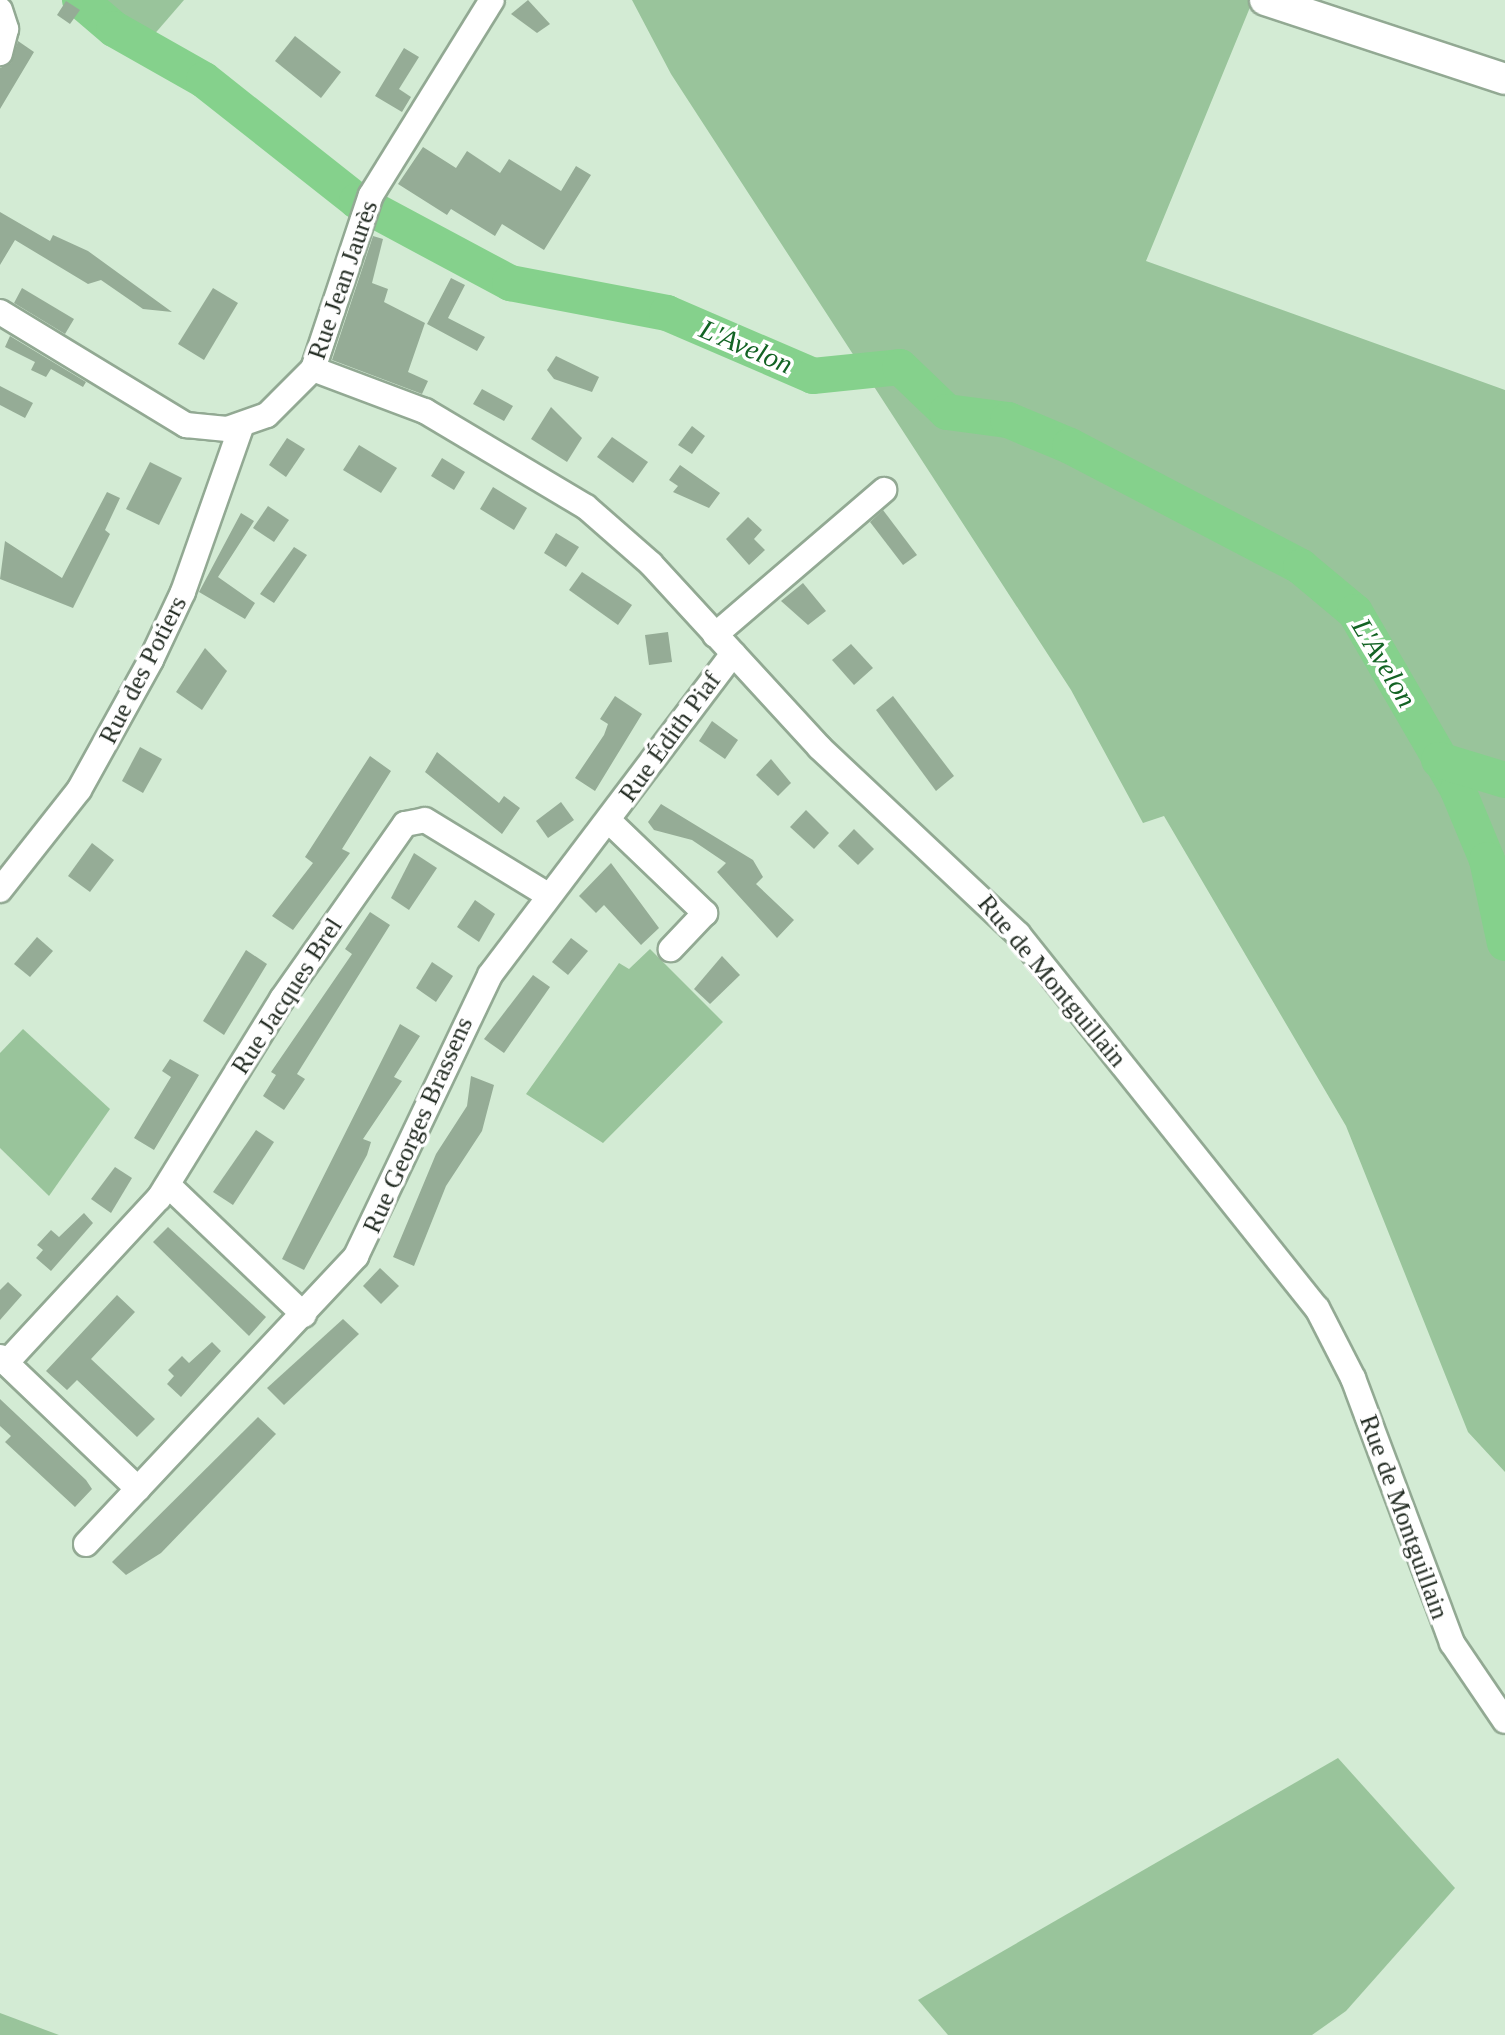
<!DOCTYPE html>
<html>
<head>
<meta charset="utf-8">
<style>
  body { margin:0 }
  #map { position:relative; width:1505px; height:2035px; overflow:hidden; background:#d3ebd4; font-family:Georgia,serif }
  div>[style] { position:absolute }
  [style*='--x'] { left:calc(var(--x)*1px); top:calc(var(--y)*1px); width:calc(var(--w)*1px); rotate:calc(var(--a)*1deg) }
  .green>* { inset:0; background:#99c49b }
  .river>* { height:36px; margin:-18px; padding:0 18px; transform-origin:18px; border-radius:18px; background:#85d18c }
  .building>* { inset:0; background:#95ac96 }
  .roads { filter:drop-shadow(2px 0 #92a993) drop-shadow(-2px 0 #92a993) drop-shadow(0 2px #92a993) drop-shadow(0 -2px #92a993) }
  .minor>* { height:24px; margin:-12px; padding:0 12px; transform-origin:12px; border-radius:12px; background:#fff }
  .major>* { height:30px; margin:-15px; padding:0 15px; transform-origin:15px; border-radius:15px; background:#fff }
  span { translate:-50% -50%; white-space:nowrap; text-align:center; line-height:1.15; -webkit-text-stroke:7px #fff; paint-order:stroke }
  .street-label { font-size:26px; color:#252e25 }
  .water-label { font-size:28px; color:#136324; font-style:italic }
</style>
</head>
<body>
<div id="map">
  <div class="green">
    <i style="clip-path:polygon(95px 0,184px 0,145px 45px)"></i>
    <i style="clip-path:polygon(632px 0,1253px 0,1146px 261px,1505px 390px,1505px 1472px,1468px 1432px,1346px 1126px,1164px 816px,1143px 823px,1071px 690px,671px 74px)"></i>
    <i style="clip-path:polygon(650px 949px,723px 1022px,603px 1143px,526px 1094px,619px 963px,629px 969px)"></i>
    <i style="clip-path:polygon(23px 1029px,110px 1109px,49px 1196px,0 1148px,0 1053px)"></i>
    <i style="clip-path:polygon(1338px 1758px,1455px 1888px,1346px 2011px,1312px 2035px,948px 2035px,918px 2000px)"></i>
    <i style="clip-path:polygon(0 2013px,59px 2035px,0 2035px)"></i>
  </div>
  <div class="river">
    <i style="--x:80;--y:0;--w:45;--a:40.5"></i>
    <i style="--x:114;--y:29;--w:103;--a:29.5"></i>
    <i style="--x:204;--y:80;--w:195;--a:38.3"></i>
    <i style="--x:357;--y:201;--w:174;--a:28.2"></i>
    <i style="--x:510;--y:283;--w:160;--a:10.8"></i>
    <i style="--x:667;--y:313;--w:159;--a:23.3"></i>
    <i style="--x:813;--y:376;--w:87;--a:-5.9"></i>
    <i style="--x:900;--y:367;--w:65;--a:43.8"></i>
    <i style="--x:947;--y:412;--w:62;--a:7.5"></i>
    <i style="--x:1008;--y:420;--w:67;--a:22.8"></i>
    <i style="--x:1070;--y:446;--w:261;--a:27.6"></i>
    <i style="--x:1301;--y:567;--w:70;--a:39.8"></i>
    <i style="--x:1355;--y:612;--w:206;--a:59.9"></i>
    <i style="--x:1458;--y:790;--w:76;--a:67.5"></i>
    <i style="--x:1487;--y:860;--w:85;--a:77.8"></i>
    <i style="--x:1439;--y:760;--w:69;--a:16.9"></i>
  </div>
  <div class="building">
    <i style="clip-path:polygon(528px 0,550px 24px,537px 33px,511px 14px)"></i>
    <i style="clip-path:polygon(66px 1px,80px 10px,70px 24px,57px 15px)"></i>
    <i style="clip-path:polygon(295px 36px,341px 72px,321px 98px,275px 61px)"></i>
    <i style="clip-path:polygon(18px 41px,34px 52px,0 109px,0 68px,11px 63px)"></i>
    <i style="clip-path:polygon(404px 48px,419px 57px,399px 89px,411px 97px,402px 112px,375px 96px)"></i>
    <i style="clip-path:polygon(423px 147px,456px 168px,467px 151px,500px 173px,509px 159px,561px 191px,576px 166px,591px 175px,544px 250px,502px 224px,495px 236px,451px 209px,447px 215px,398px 184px)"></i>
    <i style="clip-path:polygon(0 212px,50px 241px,53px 235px,88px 251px,172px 312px,143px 309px,101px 280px,88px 284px,15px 240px,0 265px)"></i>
    <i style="clip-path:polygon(373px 236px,383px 239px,372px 283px,388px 289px,384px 302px,425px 323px,408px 372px,428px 381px,422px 394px,332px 360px)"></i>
    <i style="clip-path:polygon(451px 278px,465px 285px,448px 318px,485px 337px,477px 351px,427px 324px)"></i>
    <i style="clip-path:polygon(22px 288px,74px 319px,65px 334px,14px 303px)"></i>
    <i style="clip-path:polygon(213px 288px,238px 303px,204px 360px,178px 344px)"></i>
    <i style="clip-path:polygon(10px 336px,86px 382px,83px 387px,51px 369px,46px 377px,31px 370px,35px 362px,5px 347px)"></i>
    <i style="clip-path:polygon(556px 356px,599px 377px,592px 392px,554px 379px,547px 370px)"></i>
    <i style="clip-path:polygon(0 386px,33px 403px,25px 418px,0 405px)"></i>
    <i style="clip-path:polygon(482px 389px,513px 406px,504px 421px,473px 404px)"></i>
    <i style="clip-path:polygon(551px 407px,582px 438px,567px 462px,531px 439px)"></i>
    <i style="clip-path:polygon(692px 426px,705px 436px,692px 454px,678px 445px)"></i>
    <i style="clip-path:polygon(612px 437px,648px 462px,633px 483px,597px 457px)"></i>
    <i style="clip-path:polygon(287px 438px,305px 449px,286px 477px,269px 465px)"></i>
    <i style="clip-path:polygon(359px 445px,397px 468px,381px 493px,343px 470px)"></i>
    <i style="clip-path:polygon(442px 458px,465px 472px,454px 490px,431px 476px)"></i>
    <i style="clip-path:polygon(150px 462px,182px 478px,159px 525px,126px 509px)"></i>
    <i style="clip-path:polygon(680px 465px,720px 493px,709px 508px,673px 492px,678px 486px,669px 480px)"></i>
    <i style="clip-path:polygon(493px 487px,527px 508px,514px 530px,480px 509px)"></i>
    <i style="clip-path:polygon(107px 492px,120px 498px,105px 530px,110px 534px,73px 608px,0 579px,5px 541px,62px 578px)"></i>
    <i style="clip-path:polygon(268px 506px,289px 520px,274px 542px,253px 528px)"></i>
    <i style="clip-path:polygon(883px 510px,917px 555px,903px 565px,870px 522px)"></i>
    <i style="clip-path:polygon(241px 513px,254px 521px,218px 577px,255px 603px,245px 619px,199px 592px)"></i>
    <i style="clip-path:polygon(748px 517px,762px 530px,754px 539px,765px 550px,749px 565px,726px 539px)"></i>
    <i style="clip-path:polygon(556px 533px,579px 547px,566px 567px,544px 553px)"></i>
    <i style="clip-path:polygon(294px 547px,307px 555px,274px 603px,260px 594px)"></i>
    <i style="clip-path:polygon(582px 572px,632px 605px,618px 625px,569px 590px)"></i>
    <i style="clip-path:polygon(803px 583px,826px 611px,808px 625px,781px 601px)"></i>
    <i style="clip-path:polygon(668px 632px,672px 662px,649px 665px,645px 635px)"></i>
    <i style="clip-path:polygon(851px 644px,873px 668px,854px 685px,832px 660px)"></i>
    <i style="clip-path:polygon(205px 648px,227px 671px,202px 710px,176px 692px)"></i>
    <i style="clip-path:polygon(615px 696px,642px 714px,595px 791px,575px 778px,604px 735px,608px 724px,600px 719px)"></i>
    <i style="clip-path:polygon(893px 696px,954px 776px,936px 791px,876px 710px)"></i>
    <i style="clip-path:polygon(712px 721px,738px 740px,725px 759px,699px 741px)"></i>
    <i style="clip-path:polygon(140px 747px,162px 759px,143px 793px,122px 781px)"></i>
    <i style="clip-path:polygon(437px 752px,499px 803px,504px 796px,520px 808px,502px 834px,425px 772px)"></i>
    <i style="clip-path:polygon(370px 756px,391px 771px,342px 849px,350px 853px,293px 930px,272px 916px,313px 863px,305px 857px)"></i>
    <i style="clip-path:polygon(771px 759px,791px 783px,778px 796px,756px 775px)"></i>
    <i style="clip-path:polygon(561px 802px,574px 820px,548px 838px,536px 821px)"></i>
    <i style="clip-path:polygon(661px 804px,753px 860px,763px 877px,756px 884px,794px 920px,777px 938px,717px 872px,726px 863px,692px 840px,654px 830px,648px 822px)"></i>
    <i style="clip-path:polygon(806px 810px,829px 833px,814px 849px,790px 827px)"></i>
    <i style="clip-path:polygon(854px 829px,874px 849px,858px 865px,838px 846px)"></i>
    <i style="clip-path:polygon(92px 843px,114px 860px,90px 892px,68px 876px)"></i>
    <i style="clip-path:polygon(414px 853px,437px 868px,409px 910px,391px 898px)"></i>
    <i style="clip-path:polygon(611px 863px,659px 928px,641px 945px,604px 905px,596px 913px,579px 896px)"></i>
    <i style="clip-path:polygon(475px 900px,495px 914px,479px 942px,457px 927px)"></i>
    <i style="clip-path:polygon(370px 912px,390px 925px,297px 1074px,305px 1079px,284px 1110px,263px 1096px,276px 1075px,271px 1072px,352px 954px,345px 949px)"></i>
    <i style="clip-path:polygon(37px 937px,53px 951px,30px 977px,14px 964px)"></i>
    <i style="clip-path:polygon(571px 938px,588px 951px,568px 975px,552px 962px)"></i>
    <i style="clip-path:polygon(246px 950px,267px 964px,224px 1035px,203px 1021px)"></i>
    <i style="clip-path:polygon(722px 956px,740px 975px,710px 1004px,694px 989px)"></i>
    <i style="clip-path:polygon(432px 962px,453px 976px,436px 1002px,416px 988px)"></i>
    <i style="clip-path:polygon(533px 975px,550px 987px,504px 1053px,484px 1039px)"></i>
    <i style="clip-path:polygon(400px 1024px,420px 1036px,394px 1077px,402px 1081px,363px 1139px,371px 1142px,367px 1155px,304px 1270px,282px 1259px)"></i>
    <i style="clip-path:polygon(170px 1059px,199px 1075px,154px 1150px,134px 1138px,171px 1077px,162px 1071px)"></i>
    <i style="clip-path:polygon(471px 1076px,494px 1085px,482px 1131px,446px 1186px,414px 1266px,393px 1257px,436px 1154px,467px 1106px)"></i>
    <i style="clip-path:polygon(256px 1130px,274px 1142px,233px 1205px,213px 1192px)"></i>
    <i style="clip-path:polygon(115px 1167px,132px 1178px,111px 1213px,91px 1199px)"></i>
    <i style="clip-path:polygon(84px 1213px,93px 1223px,51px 1271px,36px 1258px,43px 1250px,37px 1245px,51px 1230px,59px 1237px)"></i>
    <i style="clip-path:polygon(168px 1227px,266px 1317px,249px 1336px,153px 1242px)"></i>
    <i style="clip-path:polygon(380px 1268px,399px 1286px,381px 1304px,363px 1286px)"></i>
    <i style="clip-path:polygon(8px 1282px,22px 1295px,0 1320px,0 1290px)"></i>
    <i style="clip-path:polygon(117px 1295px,135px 1312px,91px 1359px,155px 1419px,137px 1437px,77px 1380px,67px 1390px,46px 1371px)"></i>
    <i style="clip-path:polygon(343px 1319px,359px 1334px,284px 1405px,267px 1388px)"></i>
    <i style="clip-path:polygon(212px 1342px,221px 1351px,181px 1397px,167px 1384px,174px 1376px,168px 1370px,182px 1356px,189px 1363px)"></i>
    <i style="clip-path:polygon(0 1399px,86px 1480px,92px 1489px,75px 1507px,5px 1442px,11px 1436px,0 1426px)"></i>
    <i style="clip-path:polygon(258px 1417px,276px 1434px,161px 1553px,126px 1575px,112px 1562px)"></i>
  </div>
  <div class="roads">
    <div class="minor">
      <i style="--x:0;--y:10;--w:20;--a:72"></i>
      <i style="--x:6;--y:29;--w:25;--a:104"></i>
      <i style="--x:0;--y:312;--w:218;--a:31.3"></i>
      <i style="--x:186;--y:425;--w:41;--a:5.6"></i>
      <i style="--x:227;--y:429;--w:42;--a:-19.3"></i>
      <i style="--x:267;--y:415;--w:65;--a:-45"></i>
      <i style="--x:313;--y:369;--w:183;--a:-71.6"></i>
      <i style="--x:371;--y:195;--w:229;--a:-58.2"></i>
      <i style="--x:313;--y:369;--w:120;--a:20.6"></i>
      <i style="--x:425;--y:411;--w:187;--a:30.8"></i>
      <i style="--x:586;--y:507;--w:86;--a:41.2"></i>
      <i style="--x:651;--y:564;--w:250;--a:47.4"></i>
      <i style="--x:820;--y:748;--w:272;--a:43.2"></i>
      <i style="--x:1018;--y:934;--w:479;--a:51.4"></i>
      <i style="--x:1317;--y:1308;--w:79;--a:62.8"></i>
      <i style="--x:1353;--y:1378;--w:283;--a:69.5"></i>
      <i style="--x:1452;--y:1643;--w:94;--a:55.8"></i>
      <i style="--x:715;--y:635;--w:223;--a:-40.6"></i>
      <i style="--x:610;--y:822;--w:132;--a:43.8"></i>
      <i style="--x:705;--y:913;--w:50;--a:133.4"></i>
      <i style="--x:0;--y:890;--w:127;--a:-51.7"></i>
      <i style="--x:79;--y:790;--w:149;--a:-61"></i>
      <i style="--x:151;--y:660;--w:75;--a:-64.8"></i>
      <i style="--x:183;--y:592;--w:175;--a:-70.6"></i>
      <i style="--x:168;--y:1185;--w:188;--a:43.7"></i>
      <i style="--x:0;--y:1357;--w:191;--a:43.7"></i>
      <i style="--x:6;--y:1363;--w:225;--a:-47.2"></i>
      <i style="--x:159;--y:1198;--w:234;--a:-58.3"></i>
      <i style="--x:282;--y:999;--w:214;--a:-54.9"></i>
      <i style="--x:405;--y:824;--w:20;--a:-11"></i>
      <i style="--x:425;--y:820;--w:142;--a:31.4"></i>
      <i style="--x:86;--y:1544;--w:395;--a:-46.8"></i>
      <i style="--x:356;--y:1256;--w:311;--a:-64.5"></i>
      <i style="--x:490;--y:975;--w:403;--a:-52.9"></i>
    </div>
    <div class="major">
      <i style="--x:1265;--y:0;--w:253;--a:18.2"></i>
    </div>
  </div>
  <div class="street-label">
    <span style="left:343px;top:280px;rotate:-71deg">Rue Jean Jaurès</span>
    <span style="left:143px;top:670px;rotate:-63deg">Rue des Potiers</span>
    <span style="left:670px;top:737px;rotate:-54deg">Rue Édith Piaf</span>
    <span style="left:1052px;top:981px;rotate:50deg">Rue de Montguillain</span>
    <span style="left:287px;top:996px;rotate:-57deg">Rue Jacques Brel</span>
    <span style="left:418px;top:1125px;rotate:-66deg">Rue Georges Brassens</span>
    <span style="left:1404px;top:1517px;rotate:70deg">Rue de Montguillain</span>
  </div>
  <div class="water-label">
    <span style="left:746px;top:347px;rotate:23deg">L'Avelon</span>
    <span style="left:1384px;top:663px;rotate:59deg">L'Avelon</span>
  </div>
</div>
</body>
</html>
